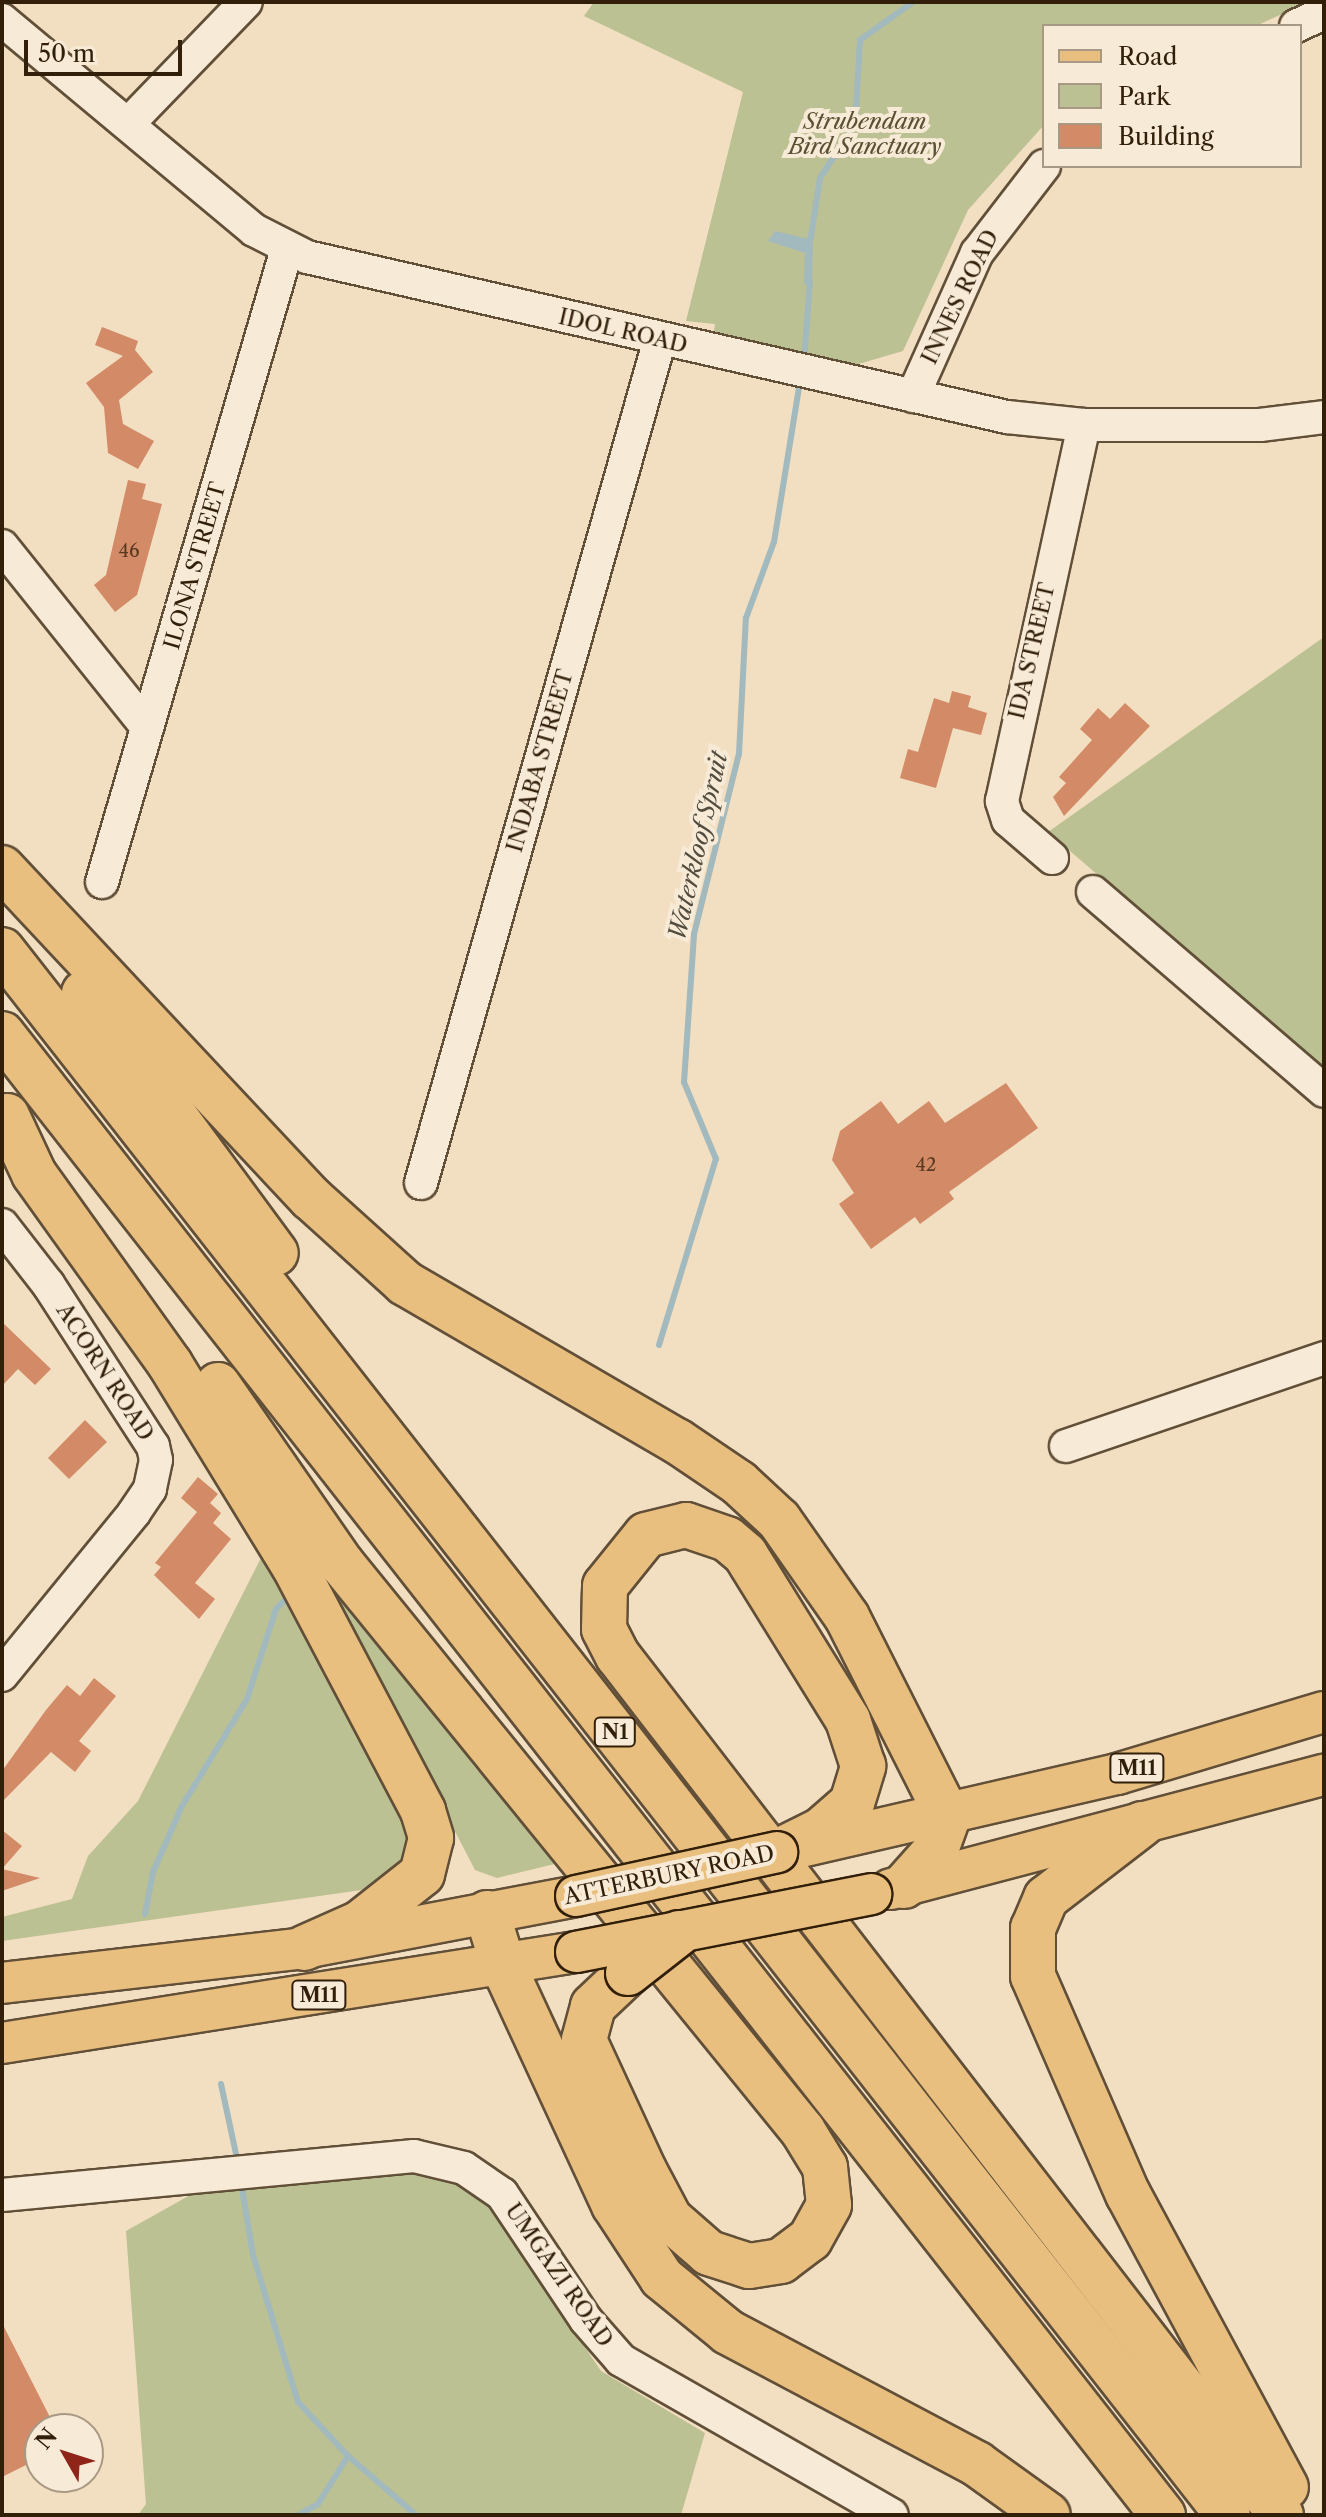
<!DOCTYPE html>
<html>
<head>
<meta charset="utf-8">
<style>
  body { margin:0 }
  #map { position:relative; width:1326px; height:2517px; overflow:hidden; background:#f2dec0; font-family:"Libre Caslon Text",serif }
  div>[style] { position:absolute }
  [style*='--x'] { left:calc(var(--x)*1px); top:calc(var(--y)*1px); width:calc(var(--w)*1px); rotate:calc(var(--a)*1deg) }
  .green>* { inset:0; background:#bbc192 }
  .water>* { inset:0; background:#a2b9be }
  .stream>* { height:6px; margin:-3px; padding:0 3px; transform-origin:3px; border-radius:3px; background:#a2b9be }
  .building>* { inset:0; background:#d28a67 }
  .roads { filter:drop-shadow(2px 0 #614f38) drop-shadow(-2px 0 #614f38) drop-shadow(0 2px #614f38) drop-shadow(0 -2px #614f38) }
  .minor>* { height:32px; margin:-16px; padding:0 16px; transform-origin:16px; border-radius:16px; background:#f7ead6 }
  .major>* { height:40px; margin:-20px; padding:0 20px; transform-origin:20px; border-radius:20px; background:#e9bf80 }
  .highway>* { height:44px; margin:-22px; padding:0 22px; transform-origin:22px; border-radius:22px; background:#e9bf80 }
  .bridges { filter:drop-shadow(2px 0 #311f0a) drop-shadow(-2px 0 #311f0a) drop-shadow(0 2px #311f0a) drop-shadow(0 -2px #311f0a) }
  .major-bridge>* { height:40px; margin:-20px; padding:0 20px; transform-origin:20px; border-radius:20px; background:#e9bf80 }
  .highway-bridge>* { height:44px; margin:-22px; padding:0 22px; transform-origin:22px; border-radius:22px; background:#e9bf80 }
  span { translate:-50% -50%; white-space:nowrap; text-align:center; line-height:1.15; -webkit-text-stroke:8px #f7ead6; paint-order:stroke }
  .number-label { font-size:18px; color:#593a21 }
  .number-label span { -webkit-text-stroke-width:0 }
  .shield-label span { padding:2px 6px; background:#f7ead6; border:2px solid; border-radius:6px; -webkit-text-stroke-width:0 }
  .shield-label { font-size:20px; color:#311f0a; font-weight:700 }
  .park-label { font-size:22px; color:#5a5033; font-style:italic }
  .street-label { font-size:22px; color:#311f0a }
  .water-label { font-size:24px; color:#534d40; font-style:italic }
  .frame { position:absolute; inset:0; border:4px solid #311f0a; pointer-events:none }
  .legend { position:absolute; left:1042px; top:24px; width:260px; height:144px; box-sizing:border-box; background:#f7ead6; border:2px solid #a89984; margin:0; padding:10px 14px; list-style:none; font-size:24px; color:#311f0a }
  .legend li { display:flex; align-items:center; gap:16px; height:40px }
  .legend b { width:40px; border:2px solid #a89984 }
  .north { position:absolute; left:24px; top:2413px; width:80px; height:80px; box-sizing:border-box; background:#f7ead6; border:2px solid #a89984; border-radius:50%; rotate:309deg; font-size:22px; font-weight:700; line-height:32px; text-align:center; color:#311f0a }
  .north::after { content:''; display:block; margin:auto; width:28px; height:36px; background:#8f2418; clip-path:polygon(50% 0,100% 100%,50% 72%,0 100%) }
  .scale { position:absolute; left:24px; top:40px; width:158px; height:36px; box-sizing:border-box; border:4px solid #311f0a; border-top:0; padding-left:10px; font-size:24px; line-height:28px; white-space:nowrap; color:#311f0a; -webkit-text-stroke:6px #f7ead6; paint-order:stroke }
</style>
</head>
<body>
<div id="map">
  <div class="green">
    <i style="clip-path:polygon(594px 2px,1308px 2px,1256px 26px,1044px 26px,1044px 125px,968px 210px,903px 351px,855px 365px,713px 338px,715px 324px,686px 321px,743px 92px,584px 16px)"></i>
    <i style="clip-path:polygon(1324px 637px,1324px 1070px,1048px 832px)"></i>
    <i style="clip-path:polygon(264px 1552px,414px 1821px,411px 1857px,369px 1889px,2px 1941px,2px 1917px,72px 1899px,88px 1856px,138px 1801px)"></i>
    <i style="clip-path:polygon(346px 1599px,563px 1862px,497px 1878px,475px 1870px,338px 1605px)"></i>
    <i style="clip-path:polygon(407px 2170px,459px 2182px,485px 2200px,601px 2371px,705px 2433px,681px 2515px,138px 2515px,146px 2504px,126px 2231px,201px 2189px)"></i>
  </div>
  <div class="water">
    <i style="clip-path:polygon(775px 231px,813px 240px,812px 288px,804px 284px,805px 253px,768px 241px)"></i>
  </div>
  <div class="stream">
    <i style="--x:810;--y:242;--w:65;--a:-81.1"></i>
    <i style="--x:820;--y:178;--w:64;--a:-56.6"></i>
    <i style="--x:855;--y:125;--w:85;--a:-86.6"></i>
    <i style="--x:860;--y:40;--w:65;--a:-35.6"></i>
    <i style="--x:804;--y:362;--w:81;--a:-85.8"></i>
    <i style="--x:659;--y:1345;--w:195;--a:-73"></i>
    <i style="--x:716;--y:1159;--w:83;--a:-112.6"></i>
    <i style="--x:684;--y:1082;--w:148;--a:-86.1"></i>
    <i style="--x:694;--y:934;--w:186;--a:-76"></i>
    <i style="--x:739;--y:754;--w:136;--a:-87.1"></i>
    <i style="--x:746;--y:618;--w:81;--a:-69.8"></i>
    <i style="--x:774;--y:542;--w:163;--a:-80.8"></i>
    <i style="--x:145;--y:1914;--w:43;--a:-79.2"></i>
    <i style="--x:153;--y:1872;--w:72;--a:-66.3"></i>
    <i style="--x:182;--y:1806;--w:125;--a:-58.7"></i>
    <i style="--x:247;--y:1699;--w:95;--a:-72.1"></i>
    <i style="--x:276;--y:1609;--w:21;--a:-45"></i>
    <i style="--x:221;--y:2084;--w:81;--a:77.9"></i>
    <i style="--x:241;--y:2182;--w:74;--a:80.7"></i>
    <i style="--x:253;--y:2255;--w:154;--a:73"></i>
    <i style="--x:298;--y:2402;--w:74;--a:47.2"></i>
    <i style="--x:348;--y:2456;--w:57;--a:122"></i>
    <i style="--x:318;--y:2504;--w:23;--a:151"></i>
    <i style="--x:348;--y:2456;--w:90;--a:40.9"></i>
  </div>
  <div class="building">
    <i style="clip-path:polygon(102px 327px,138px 341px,135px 350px,153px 372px,119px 400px,123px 424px,154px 441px,138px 469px,108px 453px,104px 407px,86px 383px,123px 356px,95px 345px)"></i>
    <i style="clip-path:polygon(128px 480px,146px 484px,142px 499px,162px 504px,137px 595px,115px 612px,94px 585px,106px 575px)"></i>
    <i style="clip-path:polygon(952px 691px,971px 696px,968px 707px,987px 713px,981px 735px,953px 728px,936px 788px,900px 778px,908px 749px,918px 752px,934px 698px,949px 703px)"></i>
    <i style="clip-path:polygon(1125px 703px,1150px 726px,1064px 816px,1053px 797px,1066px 783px,1059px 777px,1092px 740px,1080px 729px,1098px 708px,1110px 719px)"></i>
    <i style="clip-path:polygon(1006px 1083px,1038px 1128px,949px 1192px,954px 1199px,920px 1224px,915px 1217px,871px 1249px,839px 1204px,854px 1193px,832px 1160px,840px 1131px,881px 1101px,898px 1124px,929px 1101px,945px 1123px)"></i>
    <i style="clip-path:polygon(2px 1322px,51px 1369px,35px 1385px,18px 1369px,2px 1386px)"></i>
    <i style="clip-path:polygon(85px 1420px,107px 1442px,69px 1479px,48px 1458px)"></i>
    <i style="clip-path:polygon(198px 1477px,218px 1494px,210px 1503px,221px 1513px,213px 1523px,231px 1539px,195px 1583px,215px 1599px,199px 1619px,154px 1575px,161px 1567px,155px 1563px,197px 1512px,181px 1498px)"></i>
    <i style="clip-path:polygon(94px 1678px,116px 1696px,79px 1741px,91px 1751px,75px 1772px,51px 1752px,2px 1802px,2px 1771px,46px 1710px,67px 1685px,80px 1696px)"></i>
    <i style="clip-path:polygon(2px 1830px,22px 1846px,2px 1869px,40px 1878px,2px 1891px)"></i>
    <i style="clip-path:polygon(2px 2323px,56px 2429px,40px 2429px,40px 2452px,32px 2462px,2px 2477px)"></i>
  </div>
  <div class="roads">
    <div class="minor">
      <i style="--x:2;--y:20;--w:328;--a:39.8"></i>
      <i style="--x:254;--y:230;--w:59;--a:27"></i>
      <i style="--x:307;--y:257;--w:718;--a:12.88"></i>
      <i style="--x:1007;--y:417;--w:77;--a:5.9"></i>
      <i style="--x:1084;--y:425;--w:176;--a:0"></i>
      <i style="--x:1260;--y:425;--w:64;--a:-7.1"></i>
      <i style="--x:1296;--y:26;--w:31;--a:-25"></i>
      <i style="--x:129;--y:123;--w:168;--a:-46"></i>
      <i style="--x:913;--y:396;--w:157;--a:-65.9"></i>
      <i style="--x:977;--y:253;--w:110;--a:-52.4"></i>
      <i style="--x:2;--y:546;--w:232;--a:51.3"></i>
      <i style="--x:1052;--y:858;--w:58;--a:-139.2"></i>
      <i style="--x:1008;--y:820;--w:20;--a:-108"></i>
      <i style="--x:1002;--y:801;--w:385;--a:-77.7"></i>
      <i style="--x:102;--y:882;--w:659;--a:-73.71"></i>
      <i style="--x:1093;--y:892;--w:305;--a:40.7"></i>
      <i style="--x:421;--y:1183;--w:877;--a:-74.19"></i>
      <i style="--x:2;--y:1225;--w:75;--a:52.1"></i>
      <i style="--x:48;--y:1284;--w:193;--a:57.1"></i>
      <i style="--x:153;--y:1446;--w:14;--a:78"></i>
      <i style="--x:156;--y:1460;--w:30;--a:102"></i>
      <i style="--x:150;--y:1489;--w:29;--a:124"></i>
      <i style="--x:134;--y:1513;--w:209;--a:129.2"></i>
      <i style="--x:1066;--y:1446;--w:273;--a:-18.8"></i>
      <i style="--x:2;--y:2195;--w:414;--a:-5.4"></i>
      <i style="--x:414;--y:2156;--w:51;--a:13.5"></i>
      <i style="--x:464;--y:2168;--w:46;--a:34.4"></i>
      <i style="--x:502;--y:2194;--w:151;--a:56.3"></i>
      <i style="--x:586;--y:2320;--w:53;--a:48.8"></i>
      <i style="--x:621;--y:2360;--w:312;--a:29.8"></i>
    </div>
    <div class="major">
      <i style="--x:792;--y:1849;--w:334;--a:-13"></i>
      <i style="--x:1117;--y:1774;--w:216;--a:-16.7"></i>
      <i style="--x:891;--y:1889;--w:448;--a:-14.8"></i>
      <i style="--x:2;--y:1983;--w:304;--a:-6.6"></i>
      <i style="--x:304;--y:1948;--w:277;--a:-10.8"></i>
      <i style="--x:2;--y:2043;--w:581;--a:-9.01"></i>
    </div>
    <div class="highway">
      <i style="--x:2;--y:868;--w:452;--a:46.9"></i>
      <i style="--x:311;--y:1198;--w:127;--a:42.1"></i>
      <i style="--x:405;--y:1283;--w:315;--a:30.2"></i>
      <i style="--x:677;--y:1441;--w:75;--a:34.1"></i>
      <i style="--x:739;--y:1483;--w:54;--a:42.8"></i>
      <i style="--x:779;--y:1520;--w:118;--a:55"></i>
      <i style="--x:847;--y:1617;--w:224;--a:63.2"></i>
      <i style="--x:948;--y:1817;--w:35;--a:110"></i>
      <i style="--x:936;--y:1850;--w:48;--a:131.6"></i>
      <i style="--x:2;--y:950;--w:1988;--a:51.93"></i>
      <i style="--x:84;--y:993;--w:323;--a:53.6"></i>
      <i style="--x:2;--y:1034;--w:1882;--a:51.91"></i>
      <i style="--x:7;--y:1116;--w:64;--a:65"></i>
      <i style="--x:34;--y:1174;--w:234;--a:54.4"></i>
      <i style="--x:170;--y:1364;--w:237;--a:58.5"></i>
      <i style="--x:294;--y:1566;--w:277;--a:62.2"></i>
      <i style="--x:423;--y:1811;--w:28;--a:73"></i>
      <i style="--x:431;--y:1838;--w:37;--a:104"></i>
      <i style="--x:422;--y:1874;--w:79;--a:141.7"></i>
      <i style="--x:360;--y:1923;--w:61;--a:155.9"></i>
      <i style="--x:218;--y:1385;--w:218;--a:55.3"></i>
      <i style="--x:342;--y:1564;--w:731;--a:50.89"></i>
      <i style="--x:803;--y:2131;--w:42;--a:58.6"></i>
      <i style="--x:825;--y:2167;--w:38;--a:84"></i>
      <i style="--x:829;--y:2205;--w:39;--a:119"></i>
      <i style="--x:810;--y:2239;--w:36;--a:143"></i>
      <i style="--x:781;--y:2261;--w:32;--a:171"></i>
      <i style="--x:749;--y:2266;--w:42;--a:-162"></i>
      <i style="--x:709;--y:2253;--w:52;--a:-138.9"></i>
      <i style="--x:670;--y:2219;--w:55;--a:-118"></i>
      <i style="--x:644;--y:2170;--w:143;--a:-114.8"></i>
      <i style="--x:584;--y:2040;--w:35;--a:-75"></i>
      <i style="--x:593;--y:2006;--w:48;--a:-43.3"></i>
      <i style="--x:1142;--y:1824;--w:121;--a:142.4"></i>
      <i style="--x:1046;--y:1898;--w:33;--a:113"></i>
      <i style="--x:1033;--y:1928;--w:48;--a:90"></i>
      <i style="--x:1033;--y:1976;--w:238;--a:66.5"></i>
      <i style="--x:1128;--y:2194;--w:333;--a:61.7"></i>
      <i style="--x:777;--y:1852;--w:49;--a:-26.6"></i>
      <i style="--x:821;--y:1830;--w:41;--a:-41.1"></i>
      <i style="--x:852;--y:1803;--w:39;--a:-73"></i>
      <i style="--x:863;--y:1766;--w:48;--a:-108.1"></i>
      <i style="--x:848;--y:1720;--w:195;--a:-121.8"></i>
      <i style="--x:745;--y:1554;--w:23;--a:-140"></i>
      <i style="--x:727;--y:1539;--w:43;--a:-161.1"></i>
      <i style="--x:686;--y:1525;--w:41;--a:166"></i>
      <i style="--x:646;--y:1535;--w:65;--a:128.8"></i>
      <i style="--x:605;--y:1586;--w:43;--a:91.3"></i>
      <i style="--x:604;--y:1629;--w:30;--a:63"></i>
      <i style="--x:618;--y:1656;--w:1085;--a:52.34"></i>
      <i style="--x:487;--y:1913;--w:54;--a:72.9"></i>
      <i style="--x:503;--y:1965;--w:264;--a:65.2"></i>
      <i style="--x:614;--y:2205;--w:87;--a:56.7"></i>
      <i style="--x:662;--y:2278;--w:85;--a:39.3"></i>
      <i style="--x:728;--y:2332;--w:282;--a:27.9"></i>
      <i style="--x:977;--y:2464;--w:87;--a:35.7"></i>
    </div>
  </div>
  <div class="bridges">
    <div class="major-bridge">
      <i style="--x:576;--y:1896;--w:206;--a:-12.3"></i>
      <i style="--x:576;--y:1952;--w:301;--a:-11.1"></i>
    </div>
    <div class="highway-bridge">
      <i style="--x:628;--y:1973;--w:65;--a:-38.1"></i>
    </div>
  </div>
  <div class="number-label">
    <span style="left:129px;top:551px">46</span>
    <span style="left:926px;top:1165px">42</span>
  </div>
  <div class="shield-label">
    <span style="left:615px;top:1732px">N1</span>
    <span style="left:1137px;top:1768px">M11</span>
    <span style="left:319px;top:1995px">M11</span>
  </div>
  <div class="park-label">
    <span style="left:865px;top:134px">Strubendam<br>Bird Sanctuary</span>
  </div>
  <div class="street-label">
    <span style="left:960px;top:297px;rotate:-64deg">INNES ROAD</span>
    <span style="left:623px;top:331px;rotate:13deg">IDOL ROAD</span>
    <span style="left:195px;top:566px;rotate:-74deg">ILONA STREET</span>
    <span style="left:1032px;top:651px;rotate:-77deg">IDA STREET</span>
    <span style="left:540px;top:761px;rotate:-74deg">INDABA STREET</span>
    <span style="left:105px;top:1372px;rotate:57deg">ACORN ROAD</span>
    <span style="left:669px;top:1875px;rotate:-12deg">ATTERBURY ROAD</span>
    <span style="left:559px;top:2275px;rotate:55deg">UMGAZI ROAD</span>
  </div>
  <div class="water-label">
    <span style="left:698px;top:846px;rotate:-77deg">Waterkloof Spruit</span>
  </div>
  <div class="frame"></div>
  <ul class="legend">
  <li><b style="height:10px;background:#e9bf80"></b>Road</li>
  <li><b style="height:22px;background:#bbc192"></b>Park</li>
  <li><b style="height:22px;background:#d28a67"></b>Building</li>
  </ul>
  <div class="north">N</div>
  <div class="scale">50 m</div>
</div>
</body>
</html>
